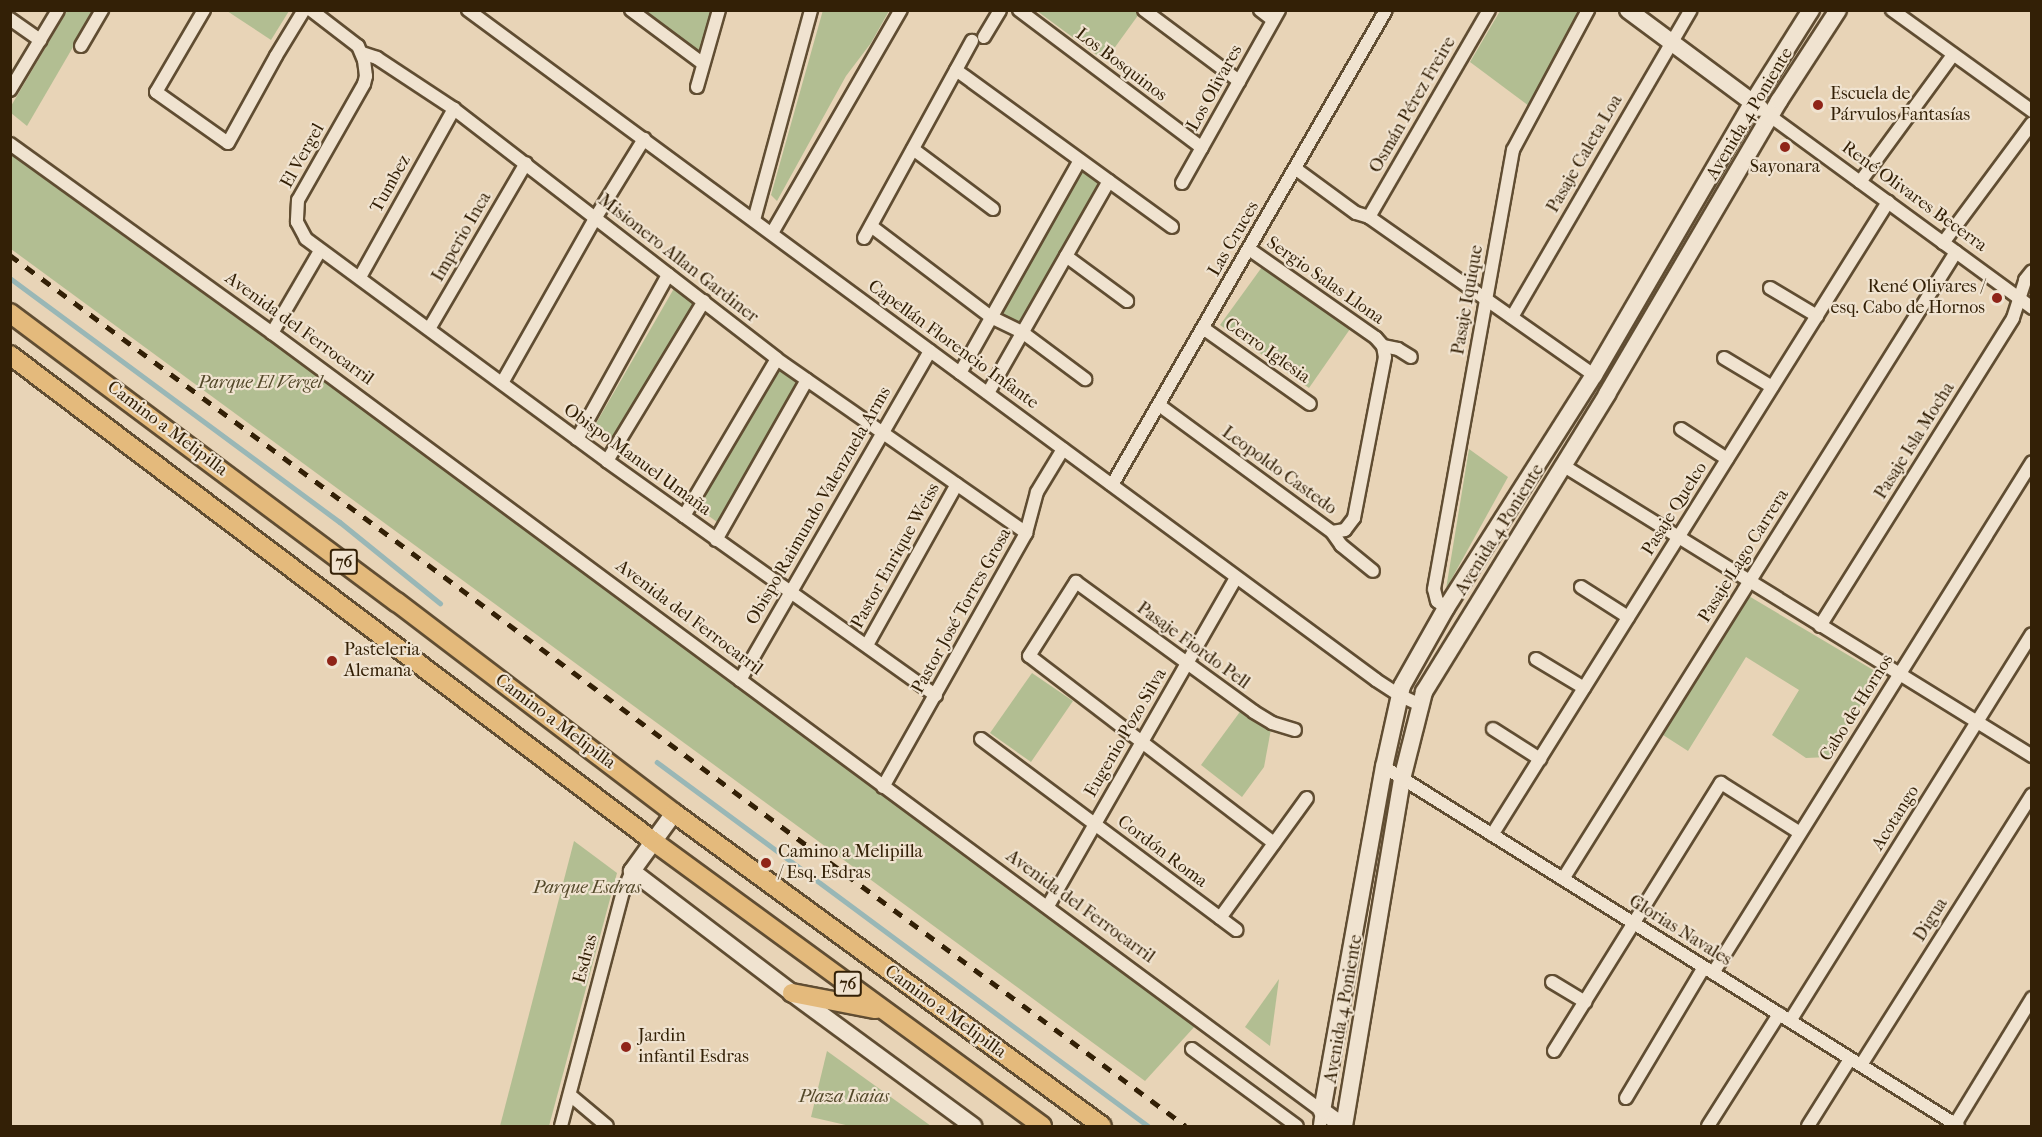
<!DOCTYPE html>
<html>
<head>
<meta charset="utf-8">
<style>
  body { margin:0 }
  #map { position:relative; width:2042px; height:1137px; overflow:hidden; background:#e8d4b7; font-family:"IM FELL French Canon",serif }
  div>[style] { position:absolute }
  [style*='--x'] { left:calc(var(--x)*1px); top:calc(var(--y)*1px); width:calc(var(--w)*1px); rotate:calc(var(--a)*1deg) }
  .green>* { inset:0; background:#b2be92 }
  .stream>* { height:4.5px; margin:-2.25px; padding:0 2.25px; transform-origin:2.25px; border-radius:2.25px; background:#99b7b6 }
  .roads { filter:drop-shadow(2px 0 #604d32) drop-shadow(-2px 0 #604d32) drop-shadow(0 2px #604d32) drop-shadow(0 -2px #604d32) }
  .street>* { height:12px; margin:-6px; padding:0 6px; transform-origin:6px; border-radius:6px; background:#f0e3d0 }
  .secondary>* { height:16px; margin:-8px; padding:0 8px; transform-origin:8px; border-radius:8px; background:#f0e3d0 }
  .primary>* { height:18px; margin:-9px; padding:0 9px; transform-origin:9px; border-radius:9px; background:#e4ba7c }
  .rail>* { height:4.5px; margin-top:-2.25px; transform-origin:0; background:repeating-linear-gradient(90deg,#332006 0 10px,transparent 0 20px) }
  .dots>* { width:16px; height:16px; translate:-50% -50%; box-sizing:border-box; border:3px solid #f0e3d0; border-radius:50% }
  span { translate:-50% -50%; white-space:nowrap; text-align:center; line-height:1.15; -webkit-text-stroke:4.5px #f0e3d0; paint-order:stroke }
  .shield-label span { padding:2px 4px; background:#f0e3d0; border:2px solid; border-radius:4px; -webkit-text-stroke-width:0 }
  .shield-label { font-size:16px; color:#332006; font-weight:700 }
  .street-label { font-size:18px; color:#332006 }
  .poi-label { font-size:18px; color:#332006 }
  .left { translate:0 -50%; text-align:left }
  .right { translate:-100% -50%; text-align:right }
  .park-label { font-size:18px; color:#534829; font-style:italic }
  .frame { position:absolute; inset:0; border:12px solid #332006; pointer-events:none }
</style>
</head>
<body>
<div id="map">
  <div class="green">
    <i style="clip-path:polygon(823px 10px,889px 11px,871px 43px,846px 76px,777px 201px,771px 195px)"></i>
    <i style="clip-path:polygon(1134px 10px,1139px 14px,1105px 61px,1037px 11px)"></i>
    <i style="clip-path:polygon(67px 11px,94px 11px,27px 126px,11px 113px,11px 106px)"></i>
    <i style="clip-path:polygon(289px 11px,271px 40px,227px 11px,289px 10px)"></i>
    <i style="clip-path:polygon(640px 11px,714px 11px,703px 50px,698px 54px)"></i>
    <i style="clip-path:polygon(1500px 11px,1585px 11px,1529px 106px,1470px 62px)"></i>
    <i style="clip-path:polygon(11px 153px,276px 344px,1196px 1025px,1145px 1081px,11px 249px)"></i>
    <i style="clip-path:polygon(1086px 170px,1097px 180px,1098px 189px,1021px 322px,1019px 325px,1000px 315px,1076px 176px)"></i>
    <i style="clip-path:polygon(1262px 267px,1350px 329px,1309px 388px,1220px 325px)"></i>
    <i style="clip-path:polygon(676px 285px,696px 300px,610px 442px,591px 432px)"></i>
    <i style="clip-path:polygon(781px 368px,799px 378px,717px 522px,698px 508px)"></i>
    <i style="clip-path:polygon(1469px 449px,1508px 477px,1446px 589px)"></i>
    <i style="clip-path:polygon(1747px 595px,1880px 674px,1828px 757px,1806px 758px,1772px 735px,1799px 690px,1746px 657px,1688px 751px,1660px 733px)"></i>
    <i style="clip-path:polygon(1032px 673px,1073px 701px,1031px 762px,990px 733px)"></i>
    <i style="clip-path:polygon(1242px 709px,1271px 729px,1264px 767px,1242px 797px,1201px 765px)"></i>
    <i style="clip-path:polygon(574px 841px,617px 873px,549px 1126px,500px 1126px)"></i>
    <i style="clip-path:polygon(1279px 979px,1270px 1046px,1245px 1027px)"></i>
    <i style="clip-path:polygon(827px 1051px,931px 1126px,850px 1126px,811px 1117px)"></i>
  </div>
  <div class="stream">
    <i style="--x:10;--y:278;--w:410;--a:36.5"></i>
    <i style="--x:340;--y:522;--w:129;--a:39"></i>
    <i style="--x:657;--y:762;--w:611;--a:36.55"></i>
  </div>
  <div class="roads">
    <div class="street">
      <i style="--x:204;--y:10;--w:95;--a:120.3"></i>
      <i style="--x:156;--y:92;--w:88;--a:35.3"></i>
      <i style="--x:228;--y:143;--w:99;--a:-61.1"></i>
      <i style="--x:276;--y:56;--w:54;--a:-58.7"></i>
      <i style="--x:311;--y:10;--w:59;--a:37.5"></i>
      <i style="--x:358;--y:46;--w:15;--a:67"></i>
      <i style="--x:364;--y:60;--w:16;--a:83"></i>
      <i style="--x:366;--y:76;--w:8;--a:104"></i>
      <i style="--x:364;--y:84;--w:133;--a:119.6"></i>
      <i style="--x:298;--y:200;--w:22;--a:93"></i>
      <i style="--x:297;--y:222;--w:19;--a:62"></i>
      <i style="--x:306;--y:239;--w:374;--a:36.4"></i>
      <i style="--x:607;--y:461;--w:404;--a:35.5"></i>
      <i style="--x:468;--y:10;--w:1128;--a:36.42"></i>
      <i style="--x:1376;--y:680;--w:27;--a:33"></i>
      <i style="--x:1399;--y:695;--w:23;--a:25"></i>
      <i style="--x:631;--y:10;--w:89;--a:36.7"></i>
      <i style="--x:1019;--y:10;--w:229;--a:37"></i>
      <i style="--x:1144;--y:10;--w:119;--a:36.8"></i>
      <i style="--x:1260;--y:10;--w:16;--a:38"></i>
      <i style="--x:1892;--y:10;--w:173;--a:35.8"></i>
      <i style="--x:10;--y:19;--w:37;--a:35"></i>
      <i style="--x:984;--y:37;--w:31;--a:-59"></i>
      <i style="--x:81;--y:46;--w:42;--a:-59.7"></i>
      <i style="--x:362;--y:53;--w:16;--a:18"></i>
      <i style="--x:377;--y:58;--w:92;--a:33.5"></i>
      <i style="--x:454;--y:109;--w:408;--a:37.7"></i>
      <i style="--x:777;--y:359;--w:304;--a:34.9"></i>
      <i style="--x:956;--y:70;--w:267;--a:36"></i>
      <i style="--x:697;--y:87;--w:80;--a:-74.1"></i>
      <i style="--x:10;--y:90;--w:93;--a:-59"></i>
      <i style="--x:1770;--y:116;--w:325;--a:36.2"></i>
      <i style="--x:10;--y:144;--w:323;--a:35.8"></i>
      <i style="--x:272;--y:333;--w:1307;--a:36.54"></i>
      <i style="--x:1322;--y:1111;--w:15;--a:98"></i>
      <i style="--x:913;--y:149;--w:100;--a:36.9"></i>
      <i style="--x:1296;--y:169;--w:74;--a:36.3"></i>
      <i style="--x:1356;--y:213;--w:14;--a:17"></i>
      <i style="--x:1369;--y:217;--w:275;--a:35.1"></i>
      <i style="--x:1860;--y:182;--w:157;--a:-53.8"></i>
      <i style="--x:1182;--y:183;--w:198;--a:-60.7"></i>
      <i style="--x:1369;--y:217;--w:239;--a:-59.9"></i>
      <i style="--x:754;--y:220;--w:218;--a:-74.8"></i>
      <i style="--x:871;--y:226;--w:151;--a:37.2"></i>
      <i style="--x:991;--y:317;--w:34;--a:26"></i>
      <i style="--x:1022;--y:332;--w:79;--a:36.7"></i>
      <i style="--x:772;--y:233;--w:258;--a:-60"></i>
      <i style="--x:864;--y:238;--w:225;--a:-61.3"></i>
      <i style="--x:1943;--y:243;--w:149;--a:-53.4"></i>
      <i style="--x:1249;--y:249;--w:155;--a:35"></i>
      <i style="--x:1376;--y:338;--w:11;--a:49"></i>
      <i style="--x:1383;--y:346;--w:11;--a:80"></i>
      <i style="--x:1385;--y:357;--w:164;--a:100.9"></i>
      <i style="--x:1354;--y:518;--w:15;--a:127"></i>
      <i style="--x:1345;--y:530;--w:13;--a:171"></i>
      <i style="--x:1066;--y:256;--w:76;--a:36.4"></i>
      <i style="--x:360;--y:277;--w:193;--a:-60.8"></i>
      <i style="--x:1770;--y:288;--w:55;--a:30.8"></i>
      <i style="--x:1512;--y:317;--w:355;--a:-59.8"></i>
      <i style="--x:1203;--y:328;--w:131;--a:35.4"></i>
      <i style="--x:429;--y:329;--w:192;--a:-59.7"></i>
      <i style="--x:272;--y:333;--w:95;--a:-59.7"></i>
      <i style="--x:1383;--y:346;--w:15;--a:11"></i>
      <i style="--x:1398;--y:349;--w:15;--a:32"></i>
      <i style="--x:1724;--y:358;--w:56;--a:31.1"></i>
      <i style="--x:960;--y:373;--w:244;--a:-60.6"></i>
      <i style="--x:502;--y:383;--w:191;--a:-60.5"></i>
      <i style="--x:596;--y:217;--w:92;--a:-58.4"></i>
      <i style="--x:988;--y:393;--w:244;--a:-60.3"></i>
      <i style="--x:1159;--y:405;--w:215;--a:36.3"></i>
      <i style="--x:1332;--y:532;--w:16;--a:55"></i>
      <i style="--x:1341;--y:545;--w:41;--a:39.1"></i>
      <i style="--x:1681;--y:429;--w:55;--a:33.1"></i>
      <i style="--x:577;--y:439;--w:188;--a:-61"></i>
      <i style="--x:607;--y:461;--w:187;--a:-58.8"></i>
      <i style="--x:1564;--y:466;--w:551;--a:31.78"></i>
      <i style="--x:1112;--y:485;--w:548;--a:-60.02"></i>
      <i style="--x:684;--y:516;--w:182;--a:-59.4"></i>
      <i style="--x:716;--y:540;--w:184;--a:-60.4"></i>
      <i style="--x:1581;--y:587;--w:56;--a:32.6"></i>
      <i style="--x:1446;--y:608;--w:11;--a:-142"></i>
      <i style="--x:1437;--y:601;--w:12;--a:-104"></i>
      <i style="--x:1434;--y:589;--w:446;--a:-79.8"></i>
      <i style="--x:1513;--y:150;--w:159;--a:-61.8"></i>
      <i style="--x:1820;--y:626;--w:363;--a:-57.9"></i>
      <i style="--x:2013;--y:318;--w:40;--a:-72"></i>
      <i style="--x:2025;--y:280;--w:11;--a:-52"></i>
      <i style="--x:867;--y:645;--w:184;--a:-60.8"></i>
      <i style="--x:1536;--y:659;--w:56;--a:31.1"></i>
      <i style="--x:740;--y:680;--w:380;--a:-60"></i>
      <i style="--x:1493;--y:729;--w:56;--a:32.6"></i>
      <i style="--x:981;--y:739;--w:319;--a:36.8"></i>
      <i style="--x:1384;--y:767;--w:677;--a:32.02"></i>
      <i style="--x:883;--y:787;--w:291;--a:-60.6"></i>
      <i style="--x:1026;--y:533;--w:42;--a:-75"></i>
      <i style="--x:1037;--y:492;--w:50;--a:-58.8"></i>
      <i style="--x:1492;--y:835;--w:747;--a:-57.97"></i>
      <i style="--x:1274;--y:843;--w:308;--a:-142.6"></i>
      <i style="--x:1029;--y:656;--w:88;--a:-57.6"></i>
      <i style="--x:1076;--y:582;--w:220;--a:36.1"></i>
      <i style="--x:1254;--y:712;--w:21;--a:31"></i>
      <i style="--x:1272;--y:723;--w:24;--a:17"></i>
      <i style="--x:1563;--y:879;--w:740;--a:-57.92"></i>
      <i style="--x:1048;--y:906;--w:378;--a:-60.2"></i>
      <i style="--x:1220;--y:918;--w:148;--a:-54.1"></i>
      <i style="--x:1713;--y:973;--w:602;--a:-58.02"></i>
      <i style="--x:1552;--y:982;--w:39;--a:31"></i>
      <i style="--x:1790;--y:1021;--w:456;--a:-58"></i>
      <i style="--x:1192;--y:1049;--w:130;--a:36.3"></i>
      <i style="--x:1554;--y:1051;--w:316;--a:-58.1"></i>
      <i style="--x:1721;--y:783;--w:93;--a:32.3"></i>
      <i style="--x:1861;--y:1065;--w:320;--a:-57.7"></i>
      <i style="--x:570;--y:1095;--w:48;--a:40"></i>
      <i style="--x:1626;--y:1098;--w:152;--a:-59.2"></i>
      <i style="--x:561;--y:1126;--w:242;--a:-75.2"></i>
      <i style="--x:623;--y:892;--w:23;--a:-67"></i>
      <i style="--x:1708;--y:1126;--w:133;--a:-57.6"></i>
      <i style="--x:1808;--y:1126;--w:79;--a:-57.9"></i>
      <i style="--x:1954;--y:1126;--w:150;--a:-58.6"></i>
    </div>
    <div class="secondary">
      <i style="--x:1628;--y:10;--w:164;--a:36.6"></i>
      <i style="--x:674;--y:813;--w:72;--a:125.9"></i>
      <i style="--x:632;--y:871;--w:201;--a:37.3"></i>
      <i style="--x:792;--y:993;--w:225;--a:36.3"></i>
      <i style="--x:1343;--y:1126;--w:26;--a:-144"></i>
      <i style="--x:1322;--y:1111;--w:350;--a:-79.8"></i>
      <i style="--x:1384;--y:767;--w:83;--a:-77.5"></i>
      <i style="--x:1402;--y:686;--w:90;--a:-60.6"></i>
      <i style="--x:1446;--y:608;--w:276;--a:-57.6"></i>
      <i style="--x:1594;--y:375;--w:316;--a:-59.8"></i>
      <i style="--x:1753;--y:102;--w:109;--a:-57.8"></i>
      <i style="--x:1344;--y:1126;--w:352;--a:-80.5"></i>
      <i style="--x:1402;--y:779;--w:90;--a:-75.8"></i>
      <i style="--x:1424;--y:692;--w:350;--a:-58.4"></i>
      <i style="--x:1607;--y:394;--w:340;--a:-59.6"></i>
      <i style="--x:1779;--y:101;--w:108;--a:-57"></i>
    </div>
    <div class="primary">
      <i style="--x:10;--y:313;--w:483;--a:36.8"></i>
      <i style="--x:397;--y:602;--w:348;--a:37.3"></i>
      <i style="--x:674;--y:813;--w:530;--a:36.18"></i>
      <i style="--x:10;--y:355;--w:806;--a:37.08"></i>
      <i style="--x:653;--y:841;--w:482;--a:36.2"></i>
      <i style="--x:792;--y:993;--w:85;--a:10.9"></i>
    </div>
  </div>
  <div class="rail">
    <i style="--x:10;--y:255;--w:1463;--a:36.53"></i>
  </div>
  <div class="dots">
    <i style="left:1818px;top:105px;background:#8f2418"></i>
    <i style="left:1785px;top:147px;background:#8f2418"></i>
    <i style="left:1997px;top:298px;background:#8f2418"></i>
    <i style="left:332px;top:661px;background:#8f2418"></i>
    <i style="left:766px;top:863px;background:#8f2418"></i>
    <i style="left:626px;top:1047px;background:#8f2418"></i>
  </div>
  <div class="shield-label">
    <span style="left:344px;top:562px">76</span>
    <span style="left:848px;top:984px">76</span>
  </div>
  <div class="street-label">
    <span style="left:1121px;top:65px;rotate:37deg">Los Bosquinos</span>
    <span style="left:1215px;top:88px;rotate:-61deg">Los Olivares</span>
    <span style="left:1413px;top:105px;rotate:-60deg">Osmán Pérez Freire</span>
    <span style="left:1750px;top:114px;rotate:-59deg">Avenida 4 Poniente</span>
    <span style="left:1585px;top:154px;rotate:-60deg">Pasaje Caleta Loa</span>
    <span style="left:303px;top:156px;rotate:-61deg">El Vergel</span>
    <span style="left:391px;top:184px;rotate:-61deg">Tumbez</span>
    <span style="left:1914px;top:197px;rotate:36deg">René Olivares Becerra</span>
    <span style="left:462px;top:237px;rotate:-60deg">Imperio Inca</span>
    <span style="left:1234px;top:239px;rotate:-60deg">Las Cruces</span>
    <span style="left:678px;top:259px;rotate:38deg">Misionero Allan Gardiner</span>
    <span style="left:1325px;top:281px;rotate:35deg">Sergio Salas Llona</span>
    <span style="left:1468px;top:300px;rotate:-80deg">Pasaje Iquique</span>
    <span style="left:299px;top:329px;rotate:36deg">Avenida del Ferrocarril</span>
    <span style="left:953px;top:345px;rotate:36deg">Capellán Florencio Infante</span>
    <span style="left:1267px;top:351px;rotate:35deg">Cerro Iglesia</span>
    <span style="left:167px;top:429px;rotate:37deg">Camino a Melipilla</span>
    <span style="left:1915px;top:441px;rotate:-58deg">Pasaje Isla Mocha</span>
    <span style="left:637px;top:460px;rotate:36deg">Obispo Manuel Umaña</span>
    <span style="left:1279px;top:471px;rotate:36deg">Leopoldo Castedo</span>
    <span style="left:819px;top:506px;rotate:-60deg">Obispo Raimundo Valenzuela Arms</span>
    <span style="left:1675px;top:509px;rotate:-58deg">Pasaje Quelco</span>
    <span style="left:1500px;top:530px;rotate:-58deg">Avenida 4 Poniente</span>
    <span style="left:896px;top:556px;rotate:-61deg">Pastor Enrique Weiss</span>
    <span style="left:1744px;top:556px;rotate:-58deg">Pasaje Lago Carrera</span>
    <span style="left:962px;top:611px;rotate:-61deg">Pastor José Torres Grosa</span>
    <span style="left:689px;top:618px;rotate:37deg">Avenida del Ferrocarril</span>
    <span style="left:1193px;top:646px;rotate:36deg">Pasaje Fiordo Pell</span>
    <span style="left:1857px;top:708px;rotate:-58deg">Cabo de Hornos</span>
    <span style="left:555px;top:722px;rotate:37deg">Camino a Melipilla</span>
    <span style="left:1126px;top:733px;rotate:-60deg">Eugenio Pozo Silva</span>
    <span style="left:1896px;top:818px;rotate:-58deg">Acotango</span>
    <span style="left:1162px;top:852px;rotate:37deg">Cordón Roma</span>
    <span style="left:1080px;top:907px;rotate:36deg">Avenida del Ferrocarril</span>
    <span style="left:1931px;top:920px;rotate:-58deg">Digua</span>
    <span style="left:1680px;top:931px;rotate:32deg">Glorias Navales</span>
    <span style="left:586px;top:959px;rotate:-75deg">Esdras</span>
    <span style="left:1344px;top:1009px;rotate:-80deg">Avenida 4 Poniente</span>
    <span style="left:945px;top:1012px;rotate:36deg">Camino a Melipilla</span>
  </div>
  <div class="poi-label">
    <span class="left" style="left:1830px;top:105px">Escuela de<br>Párvulos Fantasías</span>
    <span style="left:1785px;top:167px">Sayonara</span>
    <span class="right" style="left:1985px;top:298px">René Olivares /<br>esq. Cabo de Hornos</span>
    <span class="left" style="left:344px;top:661px">Pasteleria<br>Alemana</span>
    <span class="left" style="left:778px;top:863px">Camino a Melipilla<br>/ Esq. Esdras</span>
    <span class="left" style="left:638px;top:1047px">Jardin<br>infantil Esdras</span>
  </div>
  <div class="park-label">
    <span style="left:260px;top:383px">Parque El Vergel</span>
    <span style="left:587px;top:888px">Parque Esdras</span>
    <span style="left:844px;top:1097px">Plaza Isaias</span>
  </div>
  <div class="frame"></div>
</div>
</body>
</html>
